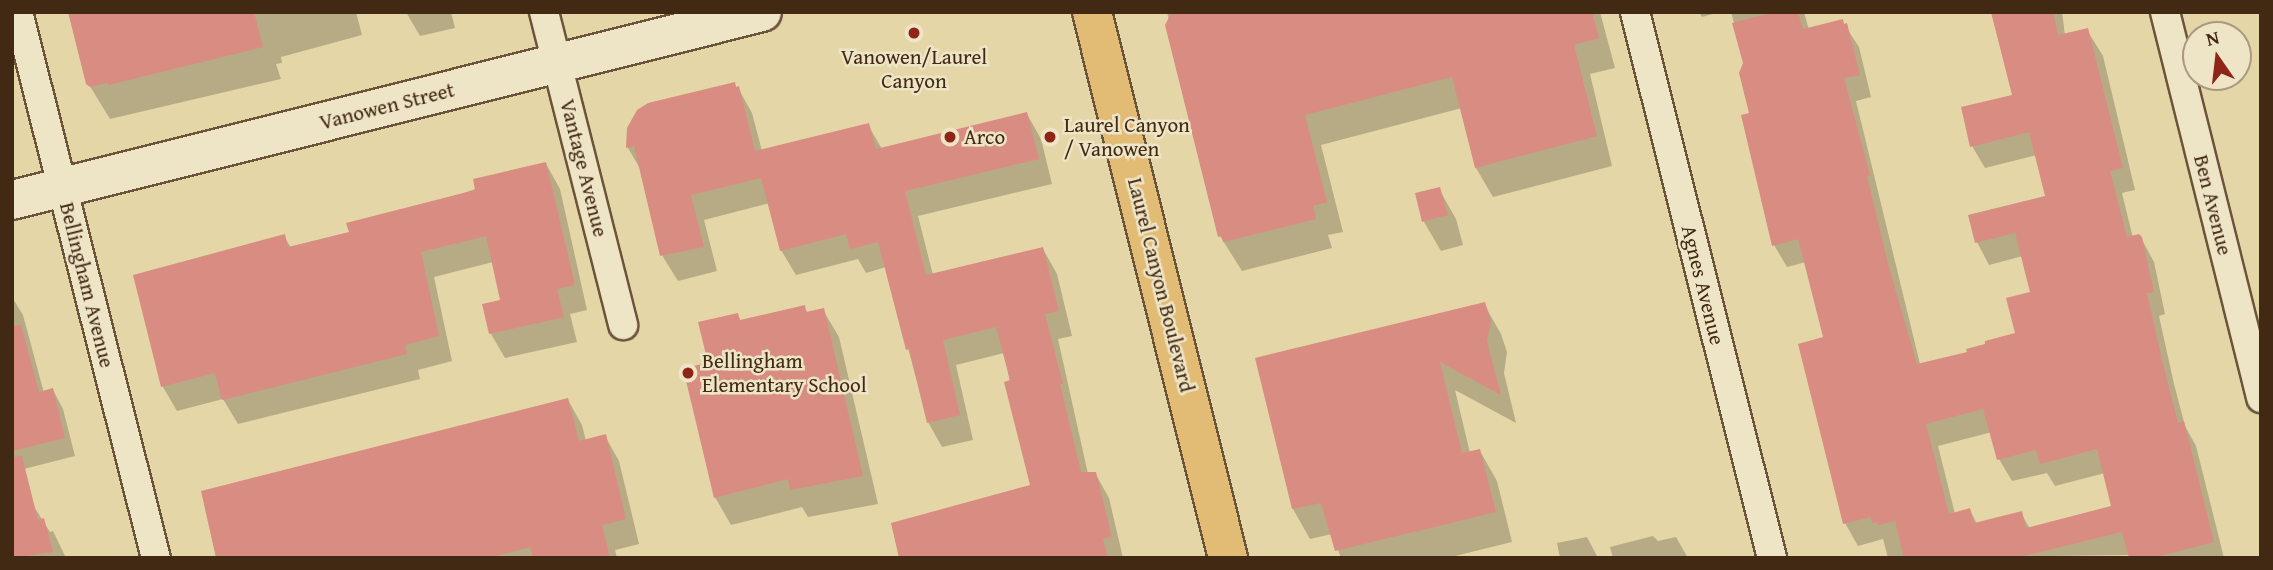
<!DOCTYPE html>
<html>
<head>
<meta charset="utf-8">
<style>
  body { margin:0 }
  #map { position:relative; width:2273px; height:570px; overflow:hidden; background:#e5d6a8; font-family:"Gentium Book Plus",serif }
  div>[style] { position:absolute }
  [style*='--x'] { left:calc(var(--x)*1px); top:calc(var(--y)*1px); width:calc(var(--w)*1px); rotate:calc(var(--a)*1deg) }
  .shadow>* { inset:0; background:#0003 }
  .building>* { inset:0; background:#d98c82 }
  .roads { filter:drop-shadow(2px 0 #6b5439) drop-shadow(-2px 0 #6b5439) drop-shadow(0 2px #6b5439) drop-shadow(0 -2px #6b5439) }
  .minor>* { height:28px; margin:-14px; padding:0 14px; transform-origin:14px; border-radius:14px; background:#eee4c6 }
  .secondary>* { height:38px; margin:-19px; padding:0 19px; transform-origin:19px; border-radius:19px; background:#eee4c6 }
  .primary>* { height:38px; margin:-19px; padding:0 19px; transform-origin:19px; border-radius:19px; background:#e2bb74 }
  .dots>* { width:19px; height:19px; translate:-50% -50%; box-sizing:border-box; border:4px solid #eee4c6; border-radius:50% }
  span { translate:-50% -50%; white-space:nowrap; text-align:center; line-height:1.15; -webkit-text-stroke:5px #eee4c6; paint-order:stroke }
  .poi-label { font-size:21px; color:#422914 }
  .left { translate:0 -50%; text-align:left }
  .street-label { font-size:21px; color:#422914 }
  .frame { position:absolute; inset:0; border:14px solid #422914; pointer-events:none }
  .north { position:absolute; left:2182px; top:21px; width:70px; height:70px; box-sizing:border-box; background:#eee4c6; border:2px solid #a9997f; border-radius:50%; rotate:346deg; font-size:19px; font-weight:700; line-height:28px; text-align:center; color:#422914 }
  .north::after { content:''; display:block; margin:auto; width:24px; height:32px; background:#8f2418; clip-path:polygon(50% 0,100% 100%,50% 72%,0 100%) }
</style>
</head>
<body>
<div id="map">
  <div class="shadow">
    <i style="clip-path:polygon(70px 12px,356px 12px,362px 35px,281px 57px,282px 63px,276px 64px,281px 79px,110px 119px,88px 83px)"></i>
    <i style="clip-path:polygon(406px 12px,451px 12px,455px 28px,420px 36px)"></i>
    <i style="clip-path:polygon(1167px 12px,1600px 12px,1615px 68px,1590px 74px,1612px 166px,1493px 197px,1476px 168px,1462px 108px,1321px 145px,1343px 232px,1328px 235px,1332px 248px,1242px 271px,1220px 236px)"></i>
    <i style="clip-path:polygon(1699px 12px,1720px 12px,1702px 17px)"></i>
    <i style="clip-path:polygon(evenodd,1731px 12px,1804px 12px,1809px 30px,1842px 21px,1859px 47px,1871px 97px,1856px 101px,1920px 364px,1969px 353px,2017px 334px,2032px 294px,2023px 256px,1989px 265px,1977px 242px,2047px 197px,2037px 155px,1985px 168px,1972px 146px,2014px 96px,1991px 12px,2062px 12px,2065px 35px,2087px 30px,2103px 56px,2135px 190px,2122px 193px,2133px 238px,2141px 238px,2154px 262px,2165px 314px,2159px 316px,2174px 384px,2185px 426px,2196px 446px,2224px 558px,2131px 558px,2130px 555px,1888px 558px,1883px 539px,1858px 546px,1845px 523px,1825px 339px,1806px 262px,1787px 267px,1774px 245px,1745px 63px,1731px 12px,1992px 432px,1999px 459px,2012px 481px,2047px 473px,2055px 486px,2105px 473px,2113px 507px,2030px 529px,2021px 513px,1977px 524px,1970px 510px,1955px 514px,1938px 446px,1992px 432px)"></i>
    <i style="clip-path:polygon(738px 88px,752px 113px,762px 151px,868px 125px,882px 149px,1027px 114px,1041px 139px,1052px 184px,918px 216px,933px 275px,1043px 249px,1057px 274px,1072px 336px,1058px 339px,1088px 474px,1095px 473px,1109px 498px,1123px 558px,901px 558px,1032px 486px,1004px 353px,956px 365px,973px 440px,942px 447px,928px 422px,886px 267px,866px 273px,858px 259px,796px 275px,781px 250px,770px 203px,704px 220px,717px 271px,678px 281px,663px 257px,642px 172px,628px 148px,629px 128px)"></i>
    <i style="clip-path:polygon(546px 164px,560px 189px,587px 310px,570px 314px,577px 342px,505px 358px,491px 334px,484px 305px,502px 301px,493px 262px,434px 277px,452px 361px,418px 370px,420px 379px,238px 424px,223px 399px,177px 411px,163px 387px,135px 276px,284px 236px,291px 248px,351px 233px)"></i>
    <i style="clip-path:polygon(1439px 189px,1456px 219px,1463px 245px,1441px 251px,1424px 222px)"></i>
    <i style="clip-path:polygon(12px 297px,23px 315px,44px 393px,53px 390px,63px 409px,75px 456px,12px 472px)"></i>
    <i style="clip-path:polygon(1484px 304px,1501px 334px,1507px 352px,1504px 373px,1516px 423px,1455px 390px,1470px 453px,1480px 451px,1497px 481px,1512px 542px,1447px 558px,1341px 558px,1332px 534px,1310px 539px,1293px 509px,1257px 359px)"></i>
    <i style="clip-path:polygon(804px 307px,808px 313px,823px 310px,839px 337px,878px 504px,808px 517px,802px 507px,731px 525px,715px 497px,710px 364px,737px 315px,741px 322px)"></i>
    <i style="clip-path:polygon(568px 400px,582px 425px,586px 441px,605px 436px,619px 461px,639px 544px,615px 550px,617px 558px,220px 558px)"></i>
    <i style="clip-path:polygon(33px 505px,50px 532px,53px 531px,66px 558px,12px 558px)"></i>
    <i style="clip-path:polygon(1653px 536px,1658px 541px,1676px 537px,1688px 558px,1613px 558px,1610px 547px)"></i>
    <i style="clip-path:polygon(1587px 537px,1598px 558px,1560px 558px,1557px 543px)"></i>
  </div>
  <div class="building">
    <i style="clip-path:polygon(68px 12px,254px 12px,263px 47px,109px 85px,108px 83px,90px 87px,86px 84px)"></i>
    <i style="clip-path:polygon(1172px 12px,1592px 12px,1599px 38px,1574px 45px,1597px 136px,1475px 168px,1452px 77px,1305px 115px,1327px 202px,1313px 206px,1316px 219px,1223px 242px,1222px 236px,1218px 237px,1165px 25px)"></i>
    <i style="clip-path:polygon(evenodd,1774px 12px,1798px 12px,1803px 29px,1843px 19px,1844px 24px,1847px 23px,1860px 75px,1844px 78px,1870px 175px,1867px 176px,1888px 264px,1917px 364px,1967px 352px,1966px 349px,1985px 344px,1985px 341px,2015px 333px,2006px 298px,2030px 292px,2015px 233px,1975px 243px,1968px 215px,2045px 196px,2029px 132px,1970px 147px,1961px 107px,2012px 95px,1991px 12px,2053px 12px,2058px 35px,2088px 28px,2123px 168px,2110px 171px,2127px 237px,2139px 234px,2142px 237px,2154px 292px,2147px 293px,2162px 360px,2178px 423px,2184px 421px,2214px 542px,2152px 558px,2129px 558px,2122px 532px,2016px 558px,1904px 558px,1895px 521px,1878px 525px,1877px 522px,1872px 523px,1871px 517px,1843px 524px,1798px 344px,1823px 337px,1805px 266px,1798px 239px,1772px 246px,1741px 115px,1749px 113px,1739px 73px,1743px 63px,1732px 23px,1774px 12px,1983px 409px,1997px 460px,2036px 450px,2040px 464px,2097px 449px,2111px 506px,2026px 528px,2022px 511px,1974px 523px,1970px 508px,1949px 514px,1926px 424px,1983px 409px)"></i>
    <i style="clip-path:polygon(735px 82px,736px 87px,739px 86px,755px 151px,869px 123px,876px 149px,1027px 112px,1039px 159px,905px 191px,926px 275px,1043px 247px,1059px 311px,1045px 314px,1063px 384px,1060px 384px,1081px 472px,1096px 472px,1110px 529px,1111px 537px,1103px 539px,1108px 558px,899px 558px,891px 523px,1030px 485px,1004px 382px,1010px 380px,996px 327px,943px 340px,960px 415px,927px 423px,909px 349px,906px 350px,878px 242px,850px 249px,846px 234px,780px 251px,761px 178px,691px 195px,704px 247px,660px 256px,634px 146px,626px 148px,627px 128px,637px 110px,648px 103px)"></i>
    <i style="clip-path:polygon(546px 162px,575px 285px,557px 289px,564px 317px,489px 334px,482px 304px,500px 300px,486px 236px,421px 252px,439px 336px,405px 345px,407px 354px,222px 400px,215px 373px,161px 387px,133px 275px,285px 234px,288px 247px,349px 232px,346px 223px,475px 190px,473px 179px)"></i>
    <i style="clip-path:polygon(1440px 187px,1448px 215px,1422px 222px,1415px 193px)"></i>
    <i style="clip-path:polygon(1485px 302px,1491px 321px,1487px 341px,1501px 395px,1440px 362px,1462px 453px,1480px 449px,1496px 512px,1335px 551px,1321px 503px,1292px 509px,1255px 358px)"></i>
    <i style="clip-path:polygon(805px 305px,806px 312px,824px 308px,863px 476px,790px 490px,788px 479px,714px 498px,683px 368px,708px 363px,698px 322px,738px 313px,740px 320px)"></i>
    <i style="clip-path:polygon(21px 325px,39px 392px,53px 388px,65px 438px,12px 451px,12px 326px)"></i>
    <i style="clip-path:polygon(568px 398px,579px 441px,606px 434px,626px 519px,602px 525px,610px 558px,533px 558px,530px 547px,489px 558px,216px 558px,201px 491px)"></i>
    <i style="clip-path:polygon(22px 456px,38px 520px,44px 518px,53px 552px,12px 558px,12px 457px)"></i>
  </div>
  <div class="roads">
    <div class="minor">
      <i style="--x:18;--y:12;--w:563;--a:75.82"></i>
      <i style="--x:544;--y:12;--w:323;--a:75.8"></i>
      <i style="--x:1635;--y:12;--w:563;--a:75.91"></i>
      <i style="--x:2165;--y:12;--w:398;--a:76"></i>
    </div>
    <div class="secondary">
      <i style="--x:12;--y:200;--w:773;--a:-14.07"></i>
    </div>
    <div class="primary">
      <i style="--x:1092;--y:12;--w:563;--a:76.01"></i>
    </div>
  </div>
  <div class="dots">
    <i style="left:914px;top:33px;background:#8f2418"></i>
    <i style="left:950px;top:137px;background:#8f2418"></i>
    <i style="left:1050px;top:137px;background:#8f2418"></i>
    <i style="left:688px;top:373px;background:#8f2418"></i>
  </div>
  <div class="poi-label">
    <span style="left:914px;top:69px">Vanowen/Laurel<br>Canyon</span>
    <span class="left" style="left:1064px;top:137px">Laurel Canyon<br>/ Vanowen</span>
    <span class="left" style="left:964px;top:137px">Arco</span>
    <span class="left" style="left:702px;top:373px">Bellingham<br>Elementary School</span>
  </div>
  <div class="street-label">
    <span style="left:387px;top:106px;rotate:-14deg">Vanowen Street</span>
    <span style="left:584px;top:168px;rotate:76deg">Vantage Avenue</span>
    <span style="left:2213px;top:205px;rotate:76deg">Ben Avenue</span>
    <span style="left:87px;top:285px;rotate:76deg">Bellingham Avenue</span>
    <span style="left:1161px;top:285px;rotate:76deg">Laurel Canyon Boulevard</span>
    <span style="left:1703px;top:285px;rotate:76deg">Agnes Avenue</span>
  </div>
  <div class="frame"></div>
  <div class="north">N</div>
</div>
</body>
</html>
